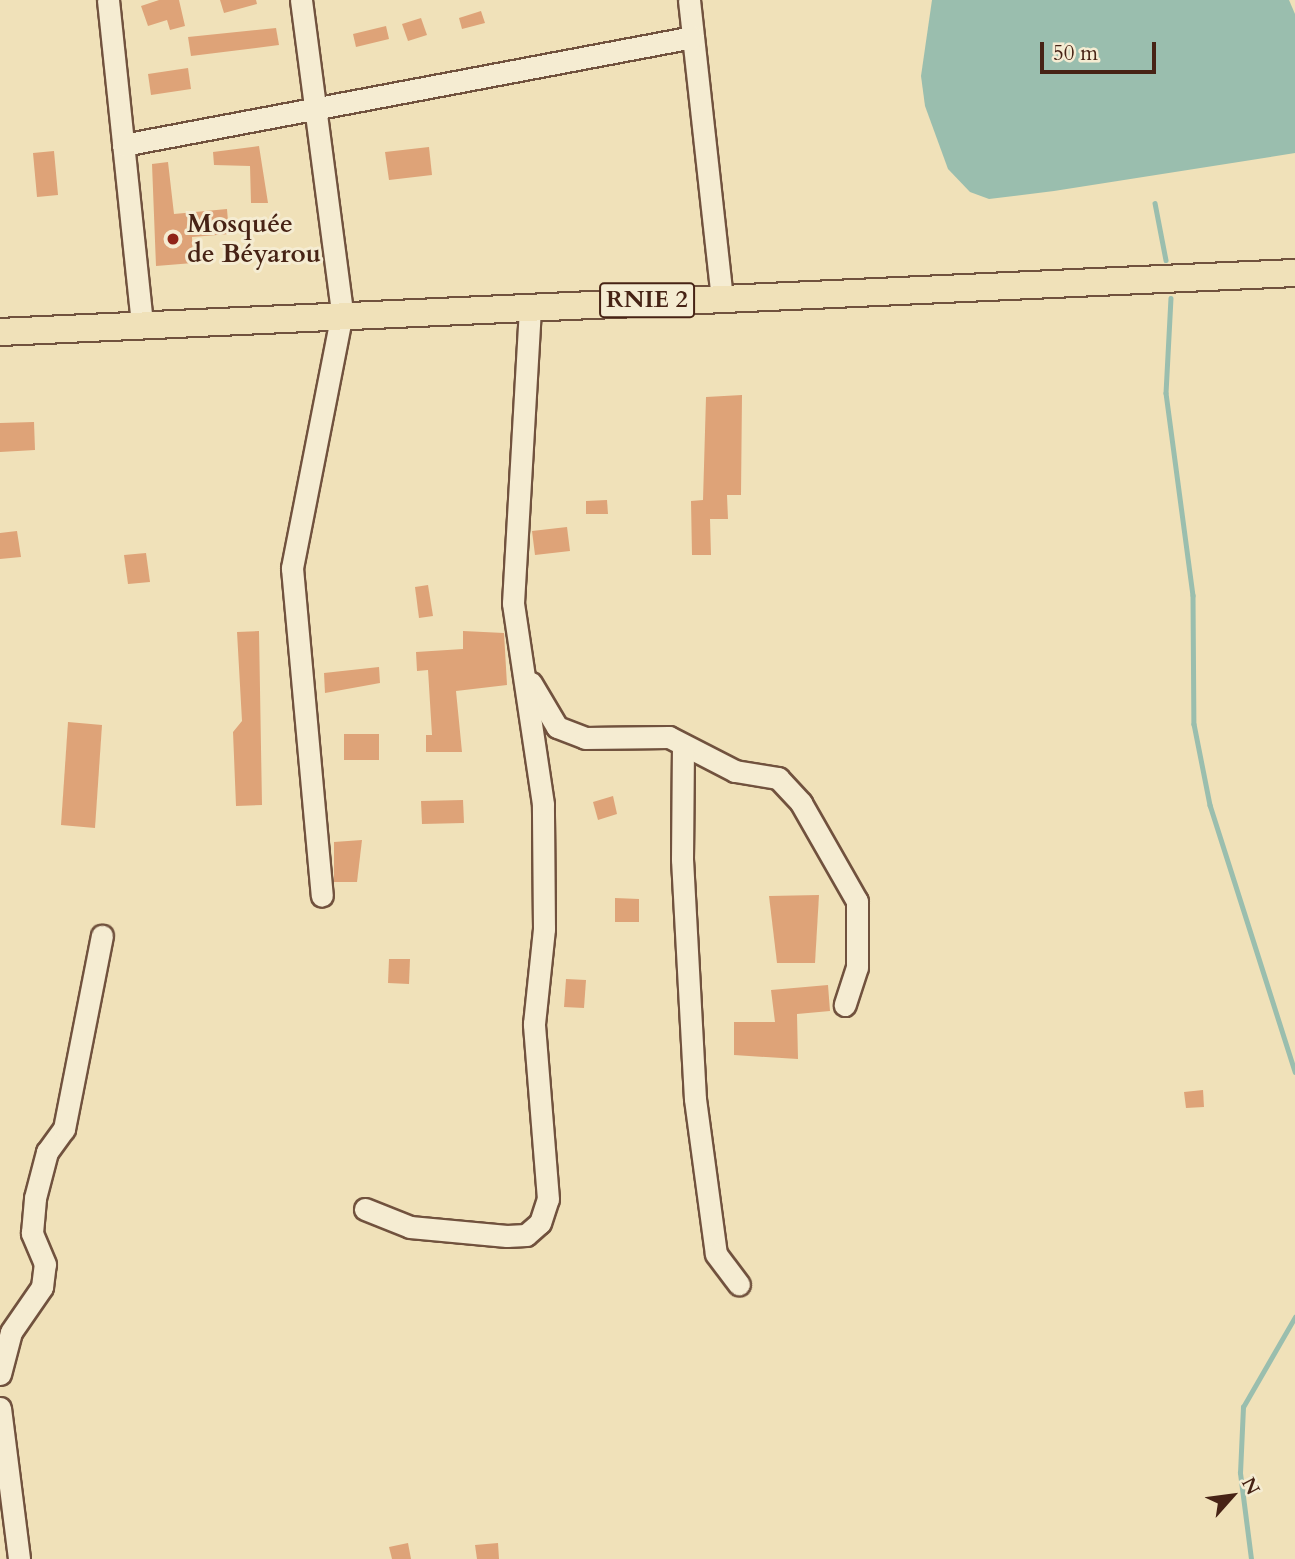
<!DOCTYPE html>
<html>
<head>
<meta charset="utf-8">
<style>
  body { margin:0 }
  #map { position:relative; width:1295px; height:1559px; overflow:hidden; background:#f0e1b9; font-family:Cardo,serif }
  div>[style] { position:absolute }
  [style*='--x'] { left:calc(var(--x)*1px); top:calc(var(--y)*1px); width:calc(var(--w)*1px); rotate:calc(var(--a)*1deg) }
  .water>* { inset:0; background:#9abeae }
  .stream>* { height:4.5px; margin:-2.25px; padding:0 2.25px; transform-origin:2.25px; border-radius:2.25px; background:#9abeae }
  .building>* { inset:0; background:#dea378 }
  .roads { filter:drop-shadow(2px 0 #71523e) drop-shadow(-2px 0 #71523e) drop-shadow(0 2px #71523e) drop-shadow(0 -2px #71523e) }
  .minor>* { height:21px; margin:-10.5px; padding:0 10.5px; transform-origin:10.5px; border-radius:10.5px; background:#f5ecd2 }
  .major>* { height:26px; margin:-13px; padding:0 13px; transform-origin:13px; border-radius:13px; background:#f0e1b9 }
  .dots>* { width:19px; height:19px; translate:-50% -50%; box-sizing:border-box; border:4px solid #f5ecd2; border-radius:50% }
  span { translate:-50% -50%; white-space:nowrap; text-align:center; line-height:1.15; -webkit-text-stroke:6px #f5ecd2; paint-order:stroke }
  .shield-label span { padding:2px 5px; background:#f5ecd2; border:2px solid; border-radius:5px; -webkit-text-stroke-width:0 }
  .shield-label { font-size:24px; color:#472315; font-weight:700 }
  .poi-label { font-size:26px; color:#472315; font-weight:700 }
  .left { translate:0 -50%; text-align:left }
  .north { position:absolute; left:1197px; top:1461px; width:70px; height:70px; -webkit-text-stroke:5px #f5ecd2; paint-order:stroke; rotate:62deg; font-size:19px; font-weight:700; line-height:28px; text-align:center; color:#472315 }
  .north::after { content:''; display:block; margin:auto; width:24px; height:32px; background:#472315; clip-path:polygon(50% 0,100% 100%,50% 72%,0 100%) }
  .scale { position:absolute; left:1040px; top:42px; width:116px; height:32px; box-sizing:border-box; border:4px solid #472315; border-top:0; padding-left:9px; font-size:21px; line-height:24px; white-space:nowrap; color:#472315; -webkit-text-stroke:5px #f5ecd2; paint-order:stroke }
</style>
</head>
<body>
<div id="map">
  <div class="water">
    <i style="clip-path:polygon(932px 0,1289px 0,1295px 14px,1295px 153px,1054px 191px,989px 199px,970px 192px,948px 169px,925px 106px,921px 76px)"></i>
  </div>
  <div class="stream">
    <i style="--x:1155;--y:203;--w:58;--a:79.1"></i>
    <i style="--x:1171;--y:298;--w:95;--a:93"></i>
    <i style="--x:1166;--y:393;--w:204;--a:82.4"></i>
    <i style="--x:1193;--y:595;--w:129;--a:89.6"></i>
    <i style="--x:1194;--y:724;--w:83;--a:78.8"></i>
    <i style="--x:1210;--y:805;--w:280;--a:72.3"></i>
    <i style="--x:1251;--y:1559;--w:87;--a:-97.3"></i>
    <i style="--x:1240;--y:1473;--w:66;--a:-87.4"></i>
    <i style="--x:1243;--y:1407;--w:104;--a:-60"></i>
  </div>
  <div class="building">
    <i style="clip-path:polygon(159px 0,179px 0,185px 26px,170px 30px,167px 20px,148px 26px,141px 6px)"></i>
    <i style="clip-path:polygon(220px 0,256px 0,257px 4px,224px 13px)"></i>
    <i style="clip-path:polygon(481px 11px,485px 23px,462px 29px,459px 18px)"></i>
    <i style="clip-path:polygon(421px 18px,427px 35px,408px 41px,402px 24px)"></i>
    <i style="clip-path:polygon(386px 26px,389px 39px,356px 47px,353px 34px)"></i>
    <i style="clip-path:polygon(276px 28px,279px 45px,191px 56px,188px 37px)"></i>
    <i style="clip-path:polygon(188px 68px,191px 89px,151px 95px,148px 74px)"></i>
    <i style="clip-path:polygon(259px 146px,268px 203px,251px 203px,250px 166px,214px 165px,213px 152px)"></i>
    <i style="clip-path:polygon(429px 147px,432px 175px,389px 180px,385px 152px)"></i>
    <i style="clip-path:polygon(54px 151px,58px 195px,37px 197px,33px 153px)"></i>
    <i style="clip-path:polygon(168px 162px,174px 214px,227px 209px,229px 234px,192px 237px,193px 263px,156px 266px,152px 164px)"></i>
    <i style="clip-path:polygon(742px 395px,741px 495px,727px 495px,728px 519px,710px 519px,711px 555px,692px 555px,691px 501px,703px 500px,706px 397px)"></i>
    <i style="clip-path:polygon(34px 422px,35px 450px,0 452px,0 423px)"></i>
    <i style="clip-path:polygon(607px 500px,608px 514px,586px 514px,586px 501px)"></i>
    <i style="clip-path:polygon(567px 527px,570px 551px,535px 555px,532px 531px)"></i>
    <i style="clip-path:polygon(17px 531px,21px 557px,0 559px,0 533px)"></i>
    <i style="clip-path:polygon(146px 553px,150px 582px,128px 584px,124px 555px)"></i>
    <i style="clip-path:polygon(428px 585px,433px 616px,419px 618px,415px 587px)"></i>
    <i style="clip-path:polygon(259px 631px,262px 805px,236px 806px,233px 732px,242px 721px,237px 632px)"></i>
    <i style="clip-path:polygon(463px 631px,504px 633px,507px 685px,456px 691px,462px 752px,426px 752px,426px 735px,432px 735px,428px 670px,417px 671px,416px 652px,463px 649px)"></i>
    <i style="clip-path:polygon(379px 667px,380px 683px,325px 693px,324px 673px)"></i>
    <i style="clip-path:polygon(68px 722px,102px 725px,95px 828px,61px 825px)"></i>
    <i style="clip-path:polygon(344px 734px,379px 734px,379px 760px,344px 760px)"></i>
    <i style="clip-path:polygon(613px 796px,617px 814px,598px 820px,593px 802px)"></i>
    <i style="clip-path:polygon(463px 800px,464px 823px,422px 824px,421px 801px)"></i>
    <i style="clip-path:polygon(362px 840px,357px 882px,334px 882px,334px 842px)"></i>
    <i style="clip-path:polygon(819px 895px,815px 963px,777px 963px,769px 896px)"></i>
    <i style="clip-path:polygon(615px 898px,639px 899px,639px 922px,615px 922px)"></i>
    <i style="clip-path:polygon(389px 959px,410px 959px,409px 984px,388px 983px)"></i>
    <i style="clip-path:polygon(566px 979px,586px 980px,584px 1008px,564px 1007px)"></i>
    <i style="clip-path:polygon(828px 985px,830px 1011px,797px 1014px,798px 1059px,734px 1055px,734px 1022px,775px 1022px,771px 990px)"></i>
    <i style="clip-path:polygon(1203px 1090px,1204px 1107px,1186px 1108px,1184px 1092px)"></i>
    <i style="clip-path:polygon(408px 1543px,411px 1559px,392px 1559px,389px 1547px)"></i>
    <i style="clip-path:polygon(498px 1543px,499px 1559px,477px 1559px,475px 1545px)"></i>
  </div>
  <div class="roads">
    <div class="minor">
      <i style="--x:108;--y:0;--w:328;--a:84"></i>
      <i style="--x:301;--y:0;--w:316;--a:82.5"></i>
      <i style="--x:342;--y:313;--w:260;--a:101.1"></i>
      <i style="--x:292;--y:568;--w:329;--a:84.8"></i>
      <i style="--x:689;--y:0;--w:299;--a:83.7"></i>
      <i style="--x:123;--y:145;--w:580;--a:-10.73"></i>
      <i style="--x:531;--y:683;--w:51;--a:59.4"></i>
      <i style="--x:557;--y:727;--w:30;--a:21"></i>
      <i style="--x:585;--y:738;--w:84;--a:-0.7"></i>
      <i style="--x:669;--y:737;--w:74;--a:27.3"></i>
      <i style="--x:735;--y:771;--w:44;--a:9.2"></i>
      <i style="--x:778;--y:778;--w:34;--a:47"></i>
      <i style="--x:801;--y:803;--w:113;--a:60.3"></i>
      <i style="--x:857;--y:901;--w:66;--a:90"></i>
      <i style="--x:857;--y:967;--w:40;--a:108"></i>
      <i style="--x:683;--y:745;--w:114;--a:90.5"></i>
      <i style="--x:682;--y:859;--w:240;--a:86.9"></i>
      <i style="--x:695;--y:1099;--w:156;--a:82.3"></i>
      <i style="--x:716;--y:1254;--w:38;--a:53"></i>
      <i style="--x:365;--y:1209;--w:48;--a:21.8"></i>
      <i style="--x:410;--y:1227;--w:97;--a:5.3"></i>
      <i style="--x:507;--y:1236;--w:19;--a:-3"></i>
      <i style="--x:526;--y:1235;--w:18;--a:-41"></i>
      <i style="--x:540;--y:1223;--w:25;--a:-72"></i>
      <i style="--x:548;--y:1199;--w:176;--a:-94.6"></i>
      <i style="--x:534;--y:1024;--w:96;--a:-84"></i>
      <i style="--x:544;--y:929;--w:125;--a:-90.5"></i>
      <i style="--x:543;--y:804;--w:203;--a:-98.5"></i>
      <i style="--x:513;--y:603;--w:298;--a:-86.7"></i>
      <i style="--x:0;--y:1374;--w:43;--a:-75.3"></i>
      <i style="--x:11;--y:1332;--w:55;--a:-55.4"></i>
      <i style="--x:42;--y:1287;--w:23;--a:-83"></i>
      <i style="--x:45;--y:1264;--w:34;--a:-113"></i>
      <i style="--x:32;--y:1233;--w:35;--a:-85"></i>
      <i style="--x:35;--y:1198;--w:48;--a:-75.4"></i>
      <i style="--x:47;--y:1152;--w:29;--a:-54"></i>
      <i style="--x:64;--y:1129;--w:197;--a:-78.9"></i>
      <i style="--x:0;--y:1408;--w:152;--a:82.8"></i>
    </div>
    <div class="major">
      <i style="--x:0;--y:332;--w:1296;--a:-2.61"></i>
    </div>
  </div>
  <div class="dots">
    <i style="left:173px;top:239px;background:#8f2418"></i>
  </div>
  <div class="shield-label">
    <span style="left:647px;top:300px">RNIE 2</span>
  </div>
  <div class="poi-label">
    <span class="left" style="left:187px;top:239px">Mosquée<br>de Béyarou</span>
  </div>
  <div class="north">N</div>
  <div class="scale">50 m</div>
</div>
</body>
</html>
